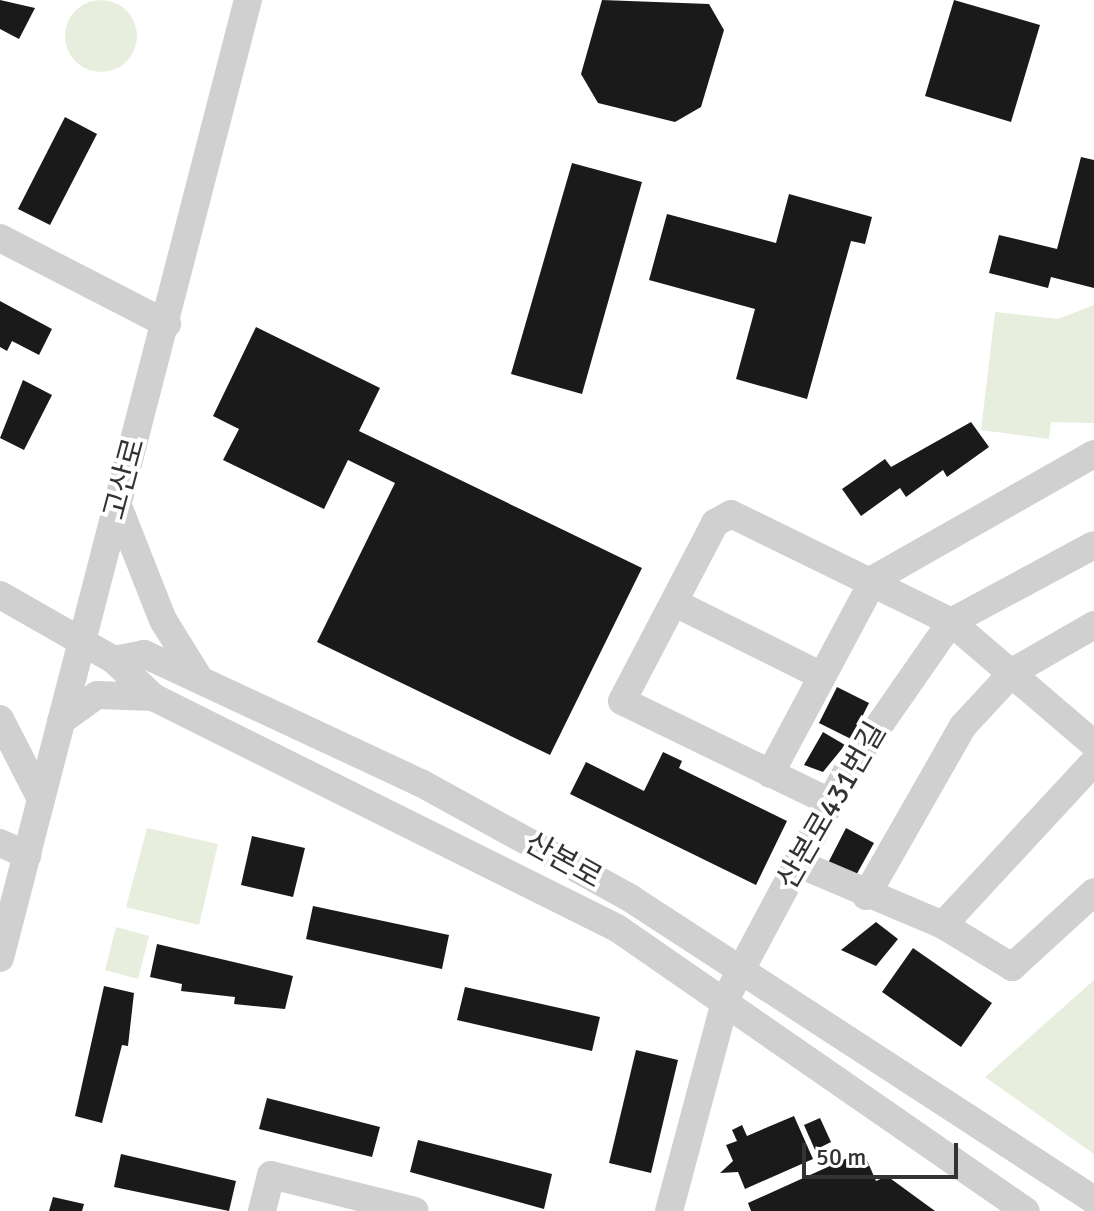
<!DOCTYPE html>
<html>
<head>
<meta charset="utf-8">
<style>
  body { margin:0 }
  #map { position:relative; width:1094px; height:1211px; overflow:hidden; background:#fff; font-family:Signika,"Noto Sans KR",sans-serif }
  div>[style] { position:absolute }
  [style*='--x'] { left:calc(var(--x)*1px); top:calc(var(--y)*1px); width:calc(var(--w)*1px); rotate:calc(var(--a)*1deg) }
  .green>* { inset:0; background:#e8eede }
  .round { border-radius:50% }
  .building>* { inset:0; background:#1a1a1a }
  .minor>* { height:28px; margin:-14px; padding:0 14px; transform-origin:14px; border-radius:14px; background:#d0d0d0 }
  span { translate:-50% -50%; white-space:nowrap; text-align:center; line-height:1.15; -webkit-text-stroke:8px #fff; paint-order:stroke }
  .street-label { font-size:30px; color:#333 }
  .scale { position:absolute; left:802px; top:1143px; width:156px; height:36px; box-sizing:border-box; border:4px solid #333; border-top:0; padding-left:10px; font-size:24px; line-height:28px; white-space:nowrap; color:#333; -webkit-text-stroke:6px #fff; paint-order:stroke }
</style>
</head>
<body>
<div id="map">
  <div class="green">
    <i class="round" style="left:65px;top:0;width:72px;height:72px"></i>
    <i style="clip-path:polygon(1094px 305px,1094px 423px,1051px 422px,1049px 439px,981px 430px,995px 312px,1058px 319px)"></i>
    <i style="clip-path:polygon(147px 828px,218px 844px,199px 925px,126px 907px)"></i>
    <i style="clip-path:polygon(116px 927px,149px 936px,138px 979px,105px 970px)"></i>
    <i style="clip-path:polygon(1094px 980px,1094px 1154px,985px 1077px)"></i>
  </div>
  <div class="building">
    <i style="clip-path:polygon(0 0,35px 8px,19px 39px,0 29px)"></i>
    <i style="clip-path:polygon(602px 0,709px 4px,724px 30px,701px 107px,675px 122px,598px 103px,581px 74px)"></i>
    <i style="clip-path:polygon(954px 0,1040px 25px,1011px 122px,925px 96px)"></i>
    <i style="clip-path:polygon(65px 117px,97px 134px,50px 225px,18px 209px)"></i>
    <i style="clip-path:polygon(1081px 157px,1094px 160px,1094px 288px,1051px 277px,1048px 288px,989px 273px,999px 235px,1057px 249px)"></i>
    <i style="clip-path:polygon(572px 163px,642px 182px,582px 394px,511px 374px)"></i>
    <i style="clip-path:polygon(789px 194px,872px 217px,865px 244px,851px 241px,807px 399px,736px 379px,755px 309px,649px 280px,667px 214px,776px 243px)"></i>
    <i style="clip-path:polygon(0 301px,52px 329px,39px 355px,12px 341px,7px 351px,0 347px)"></i>
    <i style="clip-path:polygon(256px 327px,380px 388px,359px 431px,642px 568px,550px 755px,317px 642px,395px 483px,348px 460px,324px 509px,223px 460px,239px 429px,213px 416px)"></i>
    <i style="clip-path:polygon(23px 380px,52px 395px,24px 450px,0 438px)"></i>
    <i style="clip-path:polygon(971px 422px,989px 447px,947px 477px,943px 470px,906px 497px,900px 488px,861px 516px,842px 489px,885px 459px,891px 467px)"></i>
    <i style="clip-path:polygon(837px 687px,869px 703px,851px 739px,819px 723px)"></i>
    <i style="clip-path:polygon(823px 732px,845px 745px,823px 772px,804px 765px)"></i>
    <i style="clip-path:polygon(663px 752px,682px 761px,679px 768px,787px 821px,756px 885px,570px 794px,586px 762px,644px 791px)"></i>
    <i style="clip-path:polygon(846px 828px,874px 843px,854px 879px,827px 865px)"></i>
    <i style="clip-path:polygon(252px 836px,305px 848px,293px 897px,241px 885px)"></i>
    <i style="clip-path:polygon(313px 906px,449px 935px,442px 969px,306px 939px)"></i>
    <i style="clip-path:polygon(876px 922px,898px 939px,876px 966px,841px 950px)"></i>
    <i style="clip-path:polygon(157px 944px,293px 976px,285px 1009px,234px 1004px,235px 997px,181px 991px,182px 984px,150px 977px)"></i>
    <i style="clip-path:polygon(913px 948px,992px 1003px,961px 1047px,882px 992px)"></i>
    <i style="clip-path:polygon(104px 986px,134px 993px,128px 1046px,122px 1045px,102px 1123px,75px 1116px)"></i>
    <i style="clip-path:polygon(465px 987px,600px 1017px,592px 1051px,457px 1020px)"></i>
    <i style="clip-path:polygon(636px 1050px,678px 1060px,651px 1173px,609px 1163px)"></i>
    <i style="clip-path:polygon(267px 1098px,380px 1127px,372px 1157px,259px 1129px)"></i>
    <i style="clip-path:polygon(794px 1116px,813px 1159px,745px 1189px,738px 1172px,720px 1173px,733px 1161px,726px 1145px,737px 1141px,732px 1130px,742px 1125px,747px 1136px)"></i>
    <i style="clip-path:polygon(820px 1118px,831px 1142px,815px 1150px,804px 1125px)"></i>
    <i style="clip-path:polygon(418px 1140px,552px 1174px,544px 1209px,410px 1172px)"></i>
    <i style="clip-path:polygon(863px 1151px,876px 1181px,887px 1176px,935px 1211px,751px 1211px,748px 1203px)"></i>
    <i style="clip-path:polygon(121px 1154px,236px 1181px,229px 1211px,114px 1187px)"></i>
    <i style="clip-path:polygon(53px 1197px,84px 1204px,82px 1211px,49px 1211px)"></i>
  </div>
  <div class="minor">
    <i style="--x:0;--y:238;--w:188;--a:27.2"></i>
    <i style="--x:118;--y:506;--w:123;--a:68.5"></i>
    <i style="--x:163;--y:620;--w:68;--a:58.2"></i>
    <i style="--x:0;--y:595;--w:131;--a:29.7"></i>
    <i style="--x:114;--y:660;--w:31;--a:-11"></i>
    <i style="--x:144;--y:654;--w:306;--a:25"></i>
    <i style="--x:421;--y:783;--w:239;--a:28.8"></i>
    <i style="--x:630;--y:898;--w:554;--a:33.06"></i>
    <i style="--x:675;--y:603;--w:164;--a:26.4"></i>
    <i style="--x:114;--y:660;--w:54;--a:43.5"></i>
    <i style="--x:153;--y:697;--w:518;--a:26.47"></i>
    <i style="--x:617;--y:928;--w:497;--a:34.7"></i>
    <i style="--x:0;--y:719;--w:90;--a:62.9"></i>
    <i style="--x:61;--y:721;--w:44;--a:-35.8"></i>
    <i style="--x:97;--y:695;--w:56;--a:2"></i>
    <i style="--x:770;--y:774;--w:221;--a:-61.9"></i>
    <i style="--x:874;--y:579;--w:253;--a:-29.6"></i>
    <i style="--x:830;--y:802;--w:231;--a:-154.1"></i>
    <i style="--x:622;--y:701;--w:201;--a:-62.4"></i>
    <i style="--x:715;--y:523;--w:18;--a:-29"></i>
    <i style="--x:731;--y:514;--w:245;--a:26.1"></i>
    <i style="--x:951;--y:622;--w:188;--a:40.5"></i>
    <i style="--x:0;--y:843;--w:30;--a:24"></i>
    <i style="--x:797;--y:863;--w:159;--a:23"></i>
    <i style="--x:943;--y:925;--w:81;--a:31.3"></i>
    <i style="--x:1012;--y:967;--w:111;--a:-42.4"></i>
    <i style="--x:866;--y:896;--w:196;--a:-60.3"></i>
    <i style="--x:963;--y:726;--w:75;--a:-47.2"></i>
    <i style="--x:1014;--y:671;--w:92;--a:-29.9"></i>
    <i style="--x:943;--y:925;--w:222;--a:-47.2"></i>
    <i style="--x:0;--y:958;--w:990;--a:-75.49"></i>
    <i style="--x:262;--y:1211;--w:37;--a:-76"></i>
    <i style="--x:271;--y:1175;--w:148;--a:14"></i>
    <i style="--x:669;--y:1211;--w:220;--a:-75"></i>
    <i style="--x:726;--y:998;--w:255;--a:-61.9"></i>
    <i style="--x:846;--y:773;--w:184;--a:-55.2"></i>
    <i style="--x:951;--y:622;--w:162;--a:-28.3"></i>
  </div>
  <div class="street-label">
    <span style="left:125px;top:479px;rotate:-75deg">고산로</span>
    <span style="left:832px;top:806px;rotate:-60deg">산본로431번길</span>
    <span style="left:563px;top:861px;rotate:29deg">산본로</span>
  </div>
  <div class="scale">50 m</div>
</div>
</body>
</html>
